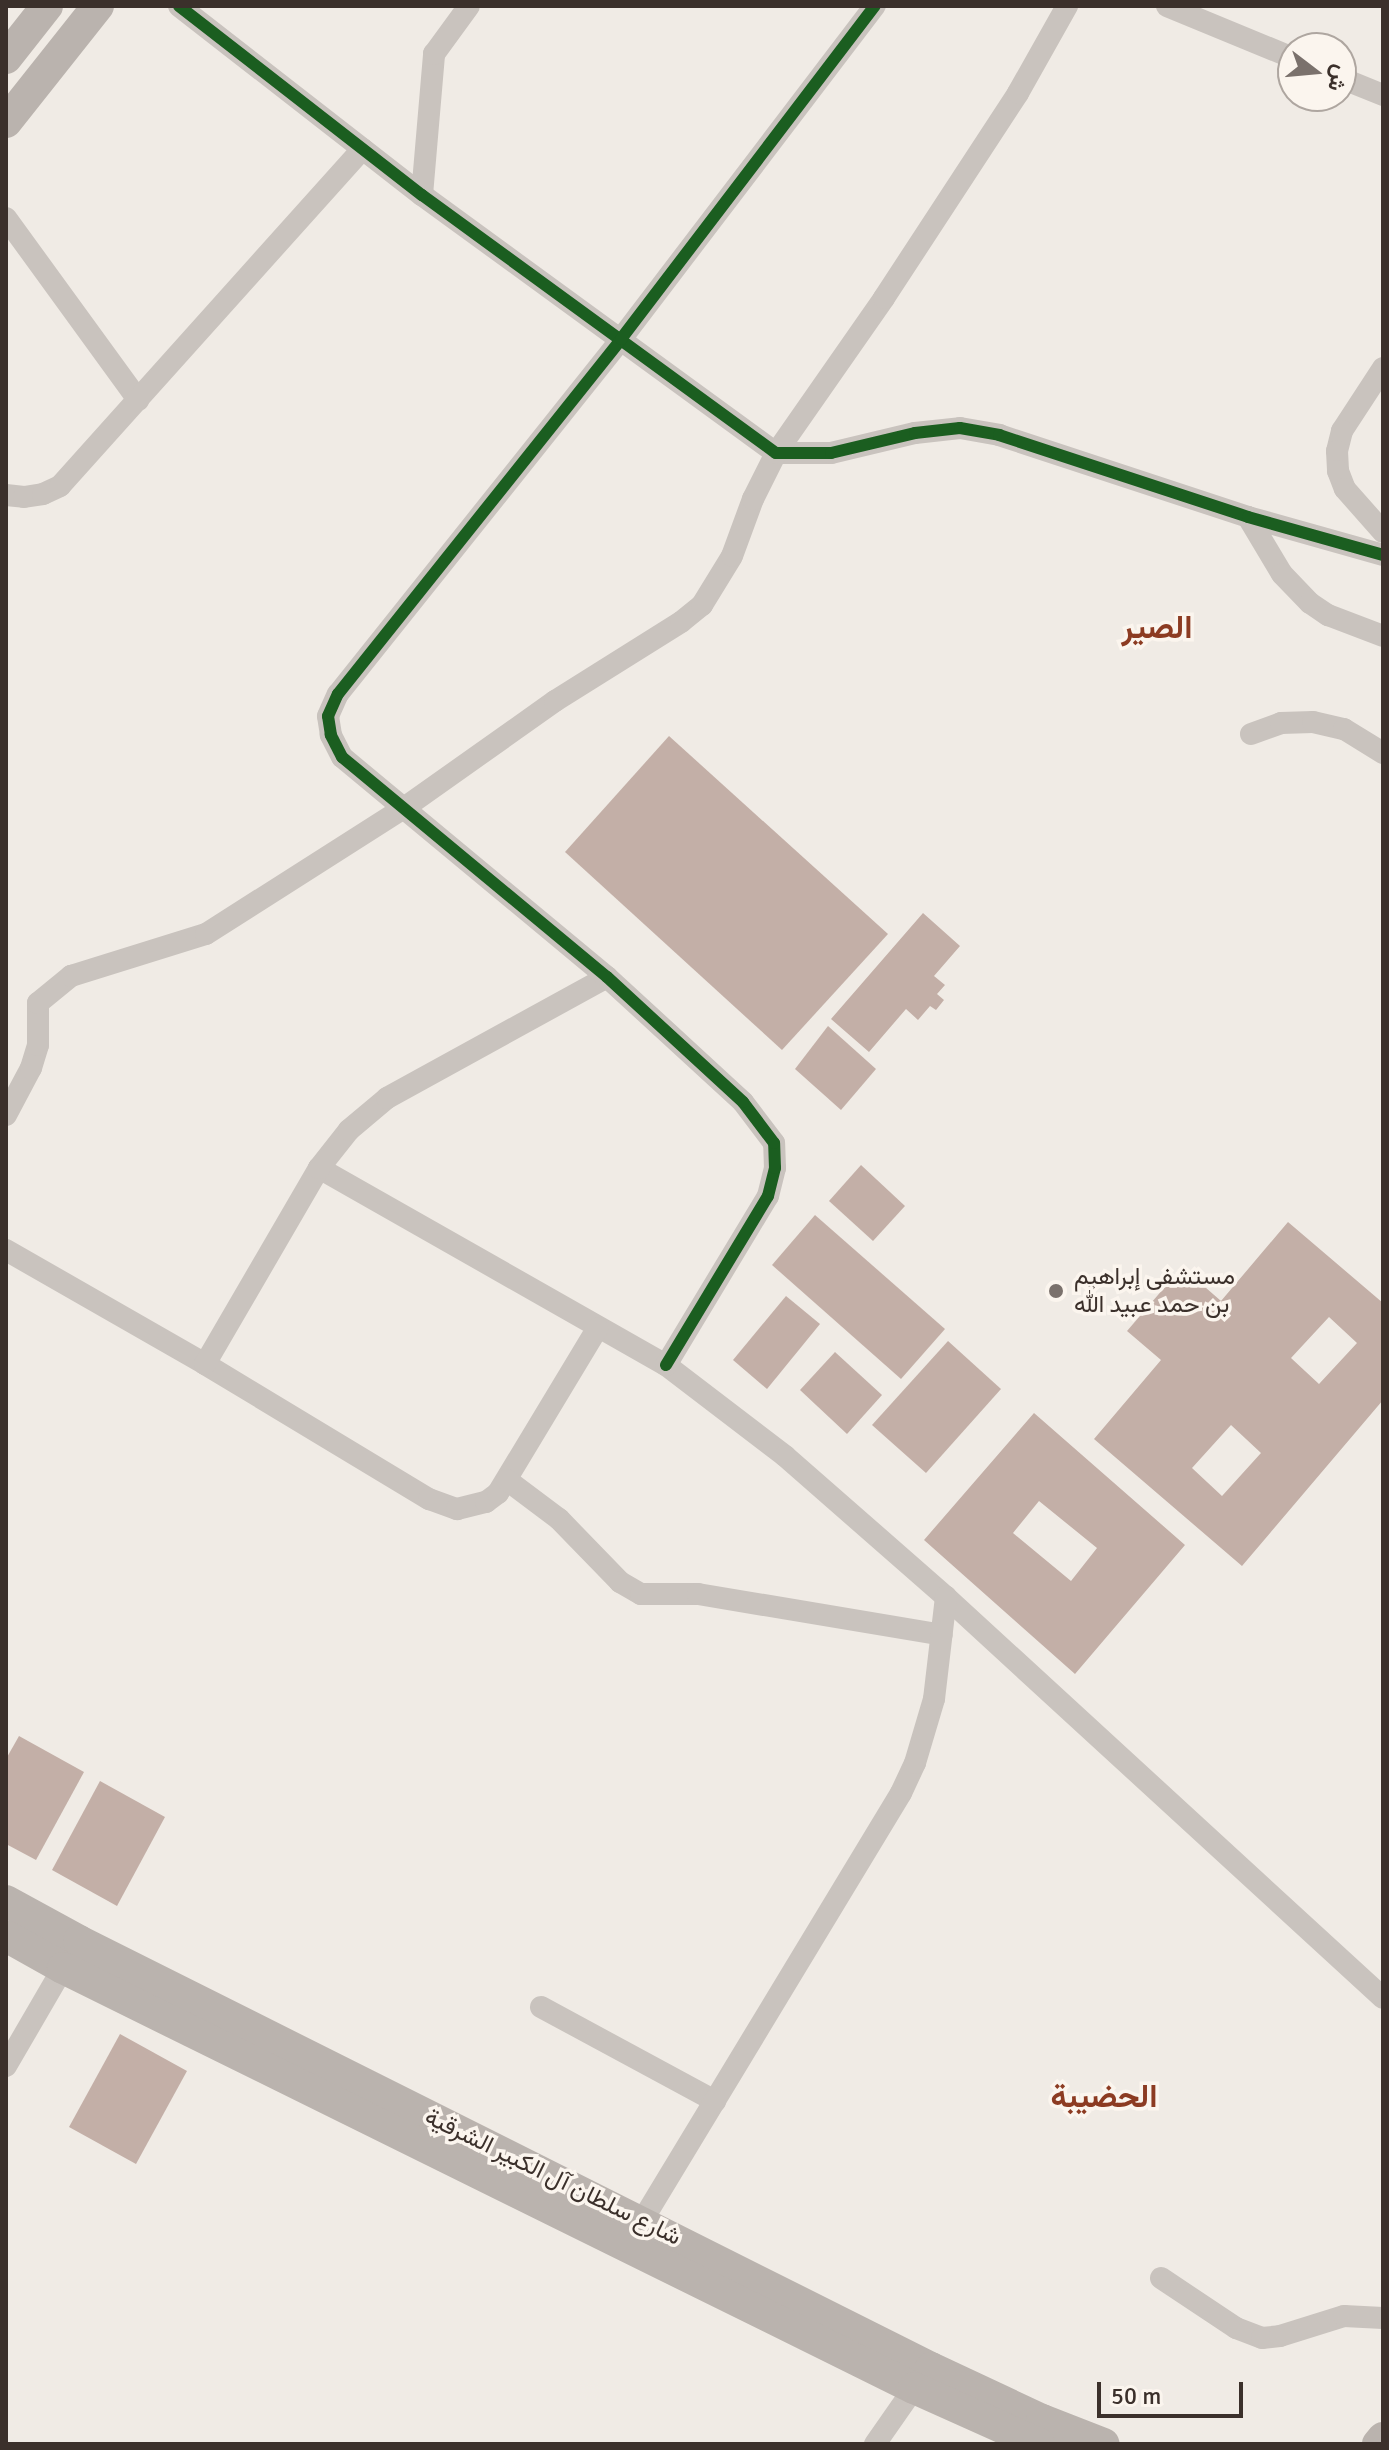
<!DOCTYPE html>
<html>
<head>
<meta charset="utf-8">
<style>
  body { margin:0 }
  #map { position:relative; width:1389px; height:2450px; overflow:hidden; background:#f0ebe5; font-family:Signika,Vazirmatn,sans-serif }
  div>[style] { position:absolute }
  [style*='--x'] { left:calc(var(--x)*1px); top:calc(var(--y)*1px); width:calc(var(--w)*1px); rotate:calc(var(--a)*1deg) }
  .building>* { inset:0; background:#c3afa7 }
  .street>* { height:22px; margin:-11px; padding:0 11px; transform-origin:11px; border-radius:11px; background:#c9c3be }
  .secondary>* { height:32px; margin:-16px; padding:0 16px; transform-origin:16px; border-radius:16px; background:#bab3ae }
  .cycleway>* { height:12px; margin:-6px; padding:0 6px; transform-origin:6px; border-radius:6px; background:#1b5e20 }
  .dots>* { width:22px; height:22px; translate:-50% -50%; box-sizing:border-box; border:4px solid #fbf5ee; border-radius:50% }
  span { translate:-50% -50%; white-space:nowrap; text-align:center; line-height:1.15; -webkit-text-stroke:7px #fbf5ee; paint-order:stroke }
  .poi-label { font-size:24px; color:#3b302b }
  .left { translate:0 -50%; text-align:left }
  .street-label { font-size:24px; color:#3b302b }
  .district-label { font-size:32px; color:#8c3b22; font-weight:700 }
  .frame { position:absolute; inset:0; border:8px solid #3b302b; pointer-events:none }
  .north { position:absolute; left:1277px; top:32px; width:80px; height:80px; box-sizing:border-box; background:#fbf5ee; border:2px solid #aea6a0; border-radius:50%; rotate:106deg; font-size:22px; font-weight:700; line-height:32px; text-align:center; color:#3b302b }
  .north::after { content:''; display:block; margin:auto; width:28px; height:36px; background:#7a716c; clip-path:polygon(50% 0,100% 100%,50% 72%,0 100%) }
  .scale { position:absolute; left:1097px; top:2382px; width:146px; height:36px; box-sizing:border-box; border:4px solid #3b302b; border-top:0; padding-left:10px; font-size:24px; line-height:28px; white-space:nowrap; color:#3b302b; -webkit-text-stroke:6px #fbf5ee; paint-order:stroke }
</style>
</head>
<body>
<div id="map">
  <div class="building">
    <i style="clip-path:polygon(669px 736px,888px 934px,782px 1050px,565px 852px)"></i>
    <i style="clip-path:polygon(923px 913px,960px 946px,934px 976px,945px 985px,937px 994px,944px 1000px,936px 1010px,930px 1006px,918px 1020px,906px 1009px,869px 1052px,831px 1019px)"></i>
    <i style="clip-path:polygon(828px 1026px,876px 1069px,841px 1110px,795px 1069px)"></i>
    <i style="clip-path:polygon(861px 1165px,905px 1206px,873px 1241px,829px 1201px)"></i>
    <i style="clip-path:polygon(815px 1215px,945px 1329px,901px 1379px,772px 1265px)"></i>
    <i style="clip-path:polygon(evenodd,1288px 1222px,1383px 1303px,1383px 1400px,1242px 1566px,1094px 1439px,1161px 1360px,1127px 1331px,1182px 1267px,1221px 1301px,1288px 1222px,1329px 1317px,1357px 1343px,1319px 1384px,1291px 1358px,1329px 1317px,1288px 1222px,1231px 1425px,1261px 1453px,1222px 1496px,1192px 1468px,1231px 1425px)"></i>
    <i style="clip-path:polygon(786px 1296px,820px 1324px,767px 1389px,733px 1360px)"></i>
    <i style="clip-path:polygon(948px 1341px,1001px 1389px,926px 1473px,872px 1425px)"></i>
    <i style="clip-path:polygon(835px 1352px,882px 1395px,847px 1434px,800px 1390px)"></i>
    <i style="clip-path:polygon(evenodd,1034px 1413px,1185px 1545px,1075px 1674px,924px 1540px,1034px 1413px,1039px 1501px,1097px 1548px,1071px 1581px,1013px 1533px,1039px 1501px)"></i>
    <i style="clip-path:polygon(19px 1736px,84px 1772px,36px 1860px,6px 1844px,6px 1759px)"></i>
    <i style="clip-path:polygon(100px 1781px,165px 1817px,117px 1906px,52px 1870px)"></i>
    <i style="clip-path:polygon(120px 2034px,187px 2071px,136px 2164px,69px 2127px)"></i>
  </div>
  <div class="street">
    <i style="--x:179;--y:6;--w:308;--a:37.9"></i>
    <i style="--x:422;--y:195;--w:438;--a:36.1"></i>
    <i style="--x:776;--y:453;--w:55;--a:0"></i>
    <i style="--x:831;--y:453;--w:86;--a:-13.4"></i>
    <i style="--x:915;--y:433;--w:45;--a:-6.3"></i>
    <i style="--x:960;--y:428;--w:40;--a:10"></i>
    <i style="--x:999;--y:435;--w:262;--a:18.2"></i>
    <i style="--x:1248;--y:517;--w:140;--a:15.7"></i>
    <i style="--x:1167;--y:6;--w:136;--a:22.4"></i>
    <i style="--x:1341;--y:78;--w:45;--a:22"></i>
    <i style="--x:422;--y:195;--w:142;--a:-85.1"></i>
    <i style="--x:434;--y:54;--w:59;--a:-53.9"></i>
    <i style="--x:6;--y:218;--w:225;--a:54"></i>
    <i style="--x:1383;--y:368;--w:75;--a:123.1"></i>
    <i style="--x:1342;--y:431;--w:21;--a:104"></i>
    <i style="--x:1337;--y:451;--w:20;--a:87"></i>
    <i style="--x:1338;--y:471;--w:19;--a:69"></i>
    <i style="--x:1345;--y:489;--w:57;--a:48.5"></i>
    <i style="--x:6;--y:495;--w:18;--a:6"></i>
    <i style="--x:24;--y:497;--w:19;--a:-9"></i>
    <i style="--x:43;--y:494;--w:19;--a:-25"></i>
    <i style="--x:60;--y:486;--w:453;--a:-48.1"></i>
    <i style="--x:1248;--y:517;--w:66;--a:59.2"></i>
    <i style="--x:1282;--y:574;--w:40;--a:46"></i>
    <i style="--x:1310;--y:603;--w:22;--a:34"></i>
    <i style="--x:1328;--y:615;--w:59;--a:20.9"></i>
    <i style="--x:1251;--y:734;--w:32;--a:-20"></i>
    <i style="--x:1281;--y:723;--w:32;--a:-2"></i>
    <i style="--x:1313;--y:722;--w:32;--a:13"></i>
    <i style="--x:1344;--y:729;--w:46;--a:31.6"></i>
    <i style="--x:6;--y:1115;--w:53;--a:-62"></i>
    <i style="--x:31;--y:1068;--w:24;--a:-73"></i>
    <i style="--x:38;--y:1045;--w:42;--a:-90"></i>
    <i style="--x:38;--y:1003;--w:43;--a:-39.3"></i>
    <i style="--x:71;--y:976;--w:141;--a:-17.3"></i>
    <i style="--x:206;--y:934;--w:235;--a:-32.5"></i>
    <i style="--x:404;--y:808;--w:185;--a:-35.3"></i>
    <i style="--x:555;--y:701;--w:149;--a:-32.1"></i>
    <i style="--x:681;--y:622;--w:27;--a:-39"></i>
    <i style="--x:702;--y:605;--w:57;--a:-58.5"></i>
    <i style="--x:732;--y:556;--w:61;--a:-69.8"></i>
    <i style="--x:753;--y:499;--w:51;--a:-63.4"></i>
    <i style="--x:776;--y:453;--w:189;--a:-55.1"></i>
    <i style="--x:884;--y:298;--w:245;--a:-56.8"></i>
    <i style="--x:1018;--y:93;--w:100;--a:-60.6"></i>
    <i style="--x:319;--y:1168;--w:399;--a:29.6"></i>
    <i style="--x:666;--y:1365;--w:150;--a:37.4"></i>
    <i style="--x:785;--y:1456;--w:214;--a:41.2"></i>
    <i style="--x:946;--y:1597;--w:593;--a:42.54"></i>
    <i style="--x:6;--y:1250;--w:229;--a:29.8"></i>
    <i style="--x:205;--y:1364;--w:262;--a:31.1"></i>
    <i style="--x:429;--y:1499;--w:30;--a:20"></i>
    <i style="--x:457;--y:1509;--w:30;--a:-14"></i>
    <i style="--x:486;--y:1502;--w:15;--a:-37"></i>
    <i style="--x:498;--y:1493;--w:192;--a:-58.9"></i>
    <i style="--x:205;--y:1364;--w:227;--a:-59.8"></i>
    <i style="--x:319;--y:1168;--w:48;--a:-51.7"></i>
    <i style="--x:349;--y:1130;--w:50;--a:-40.1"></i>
    <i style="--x:387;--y:1098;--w:251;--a:-28.8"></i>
    <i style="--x:666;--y:1365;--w:197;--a:-58.9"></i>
    <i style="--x:768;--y:1196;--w:29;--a:-76"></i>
    <i style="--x:775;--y:1168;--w:25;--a:-92"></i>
    <i style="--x:774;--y:1143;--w:51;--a:-127.1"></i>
    <i style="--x:743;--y:1102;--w:185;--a:-137.4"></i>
    <i style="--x:607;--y:977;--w:344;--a:-140.3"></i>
    <i style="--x:342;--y:757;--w:25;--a:-117"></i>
    <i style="--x:331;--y:735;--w:19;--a:-99"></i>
    <i style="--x:328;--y:716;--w:24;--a:-66"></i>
    <i style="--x:338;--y:694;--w:454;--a:-51.4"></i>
    <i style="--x:621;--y:339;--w:419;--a:-52.7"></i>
    <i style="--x:507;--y:1480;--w:65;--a:36.9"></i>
    <i style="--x:559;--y:1519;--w:88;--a:45.9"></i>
    <i style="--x:620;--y:1582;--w:24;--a:30"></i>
    <i style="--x:641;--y:1594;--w:57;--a:0"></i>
    <i style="--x:698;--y:1594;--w:247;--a:9.5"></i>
    <i style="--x:541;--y:2007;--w:198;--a:28.4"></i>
    <i style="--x:6;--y:2066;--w:113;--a:-59.8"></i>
    <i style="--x:642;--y:2221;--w:500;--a:-58.82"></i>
    <i style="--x:901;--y:1793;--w:33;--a:-65"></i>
    <i style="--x:915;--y:1763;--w:67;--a:-73.5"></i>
    <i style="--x:934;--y:1699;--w:103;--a:-83.3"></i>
    <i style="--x:1161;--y:2278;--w:90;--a:33.7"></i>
    <i style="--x:1236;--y:2328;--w:28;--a:21"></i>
    <i style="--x:1262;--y:2338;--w:18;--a:-6"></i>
    <i style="--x:1280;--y:2336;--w:67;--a:-17.4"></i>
    <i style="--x:1344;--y:2316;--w:39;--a:3"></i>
    <i style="--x:875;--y:2444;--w:68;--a:-55.1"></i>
  </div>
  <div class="secondary">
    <i style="--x:6;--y:58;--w:66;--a:-51.7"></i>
    <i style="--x:6;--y:122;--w:148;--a:-51.6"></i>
    <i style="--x:6;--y:1901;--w:83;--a:28.7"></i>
    <i style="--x:79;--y:1941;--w:953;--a:26.62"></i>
    <i style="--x:931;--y:2368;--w:123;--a:25.1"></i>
    <i style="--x:1042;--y:2420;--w:66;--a:21.2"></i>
    <i style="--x:6;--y:1936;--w:65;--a:29.3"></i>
    <i style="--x:63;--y:1968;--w:949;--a:26.27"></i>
    <i style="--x:914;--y:2388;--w:137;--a:24.1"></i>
    <i style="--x:1378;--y:2444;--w:8;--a:-50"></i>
  </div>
  <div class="cycleway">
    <i style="--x:179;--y:6;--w:308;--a:37.9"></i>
    <i style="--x:422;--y:195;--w:438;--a:36.1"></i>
    <i style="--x:776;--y:453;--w:55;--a:0"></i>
    <i style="--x:831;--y:453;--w:86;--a:-13.4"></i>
    <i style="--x:915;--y:433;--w:45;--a:-6.3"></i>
    <i style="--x:960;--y:428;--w:40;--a:10"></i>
    <i style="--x:999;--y:435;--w:262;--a:18.2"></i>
    <i style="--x:1248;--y:517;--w:140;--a:15.7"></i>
    <i style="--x:666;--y:1365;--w:197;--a:-58.9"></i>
    <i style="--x:768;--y:1196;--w:29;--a:-76"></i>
    <i style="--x:775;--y:1168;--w:25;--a:-92"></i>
    <i style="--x:774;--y:1143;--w:51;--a:-127.1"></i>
    <i style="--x:743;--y:1102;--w:185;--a:-137.4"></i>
    <i style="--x:607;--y:977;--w:344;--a:-140.3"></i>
    <i style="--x:342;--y:757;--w:25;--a:-117"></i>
    <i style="--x:331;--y:735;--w:19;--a:-99"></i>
    <i style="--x:328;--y:716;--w:24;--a:-66"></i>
    <i style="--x:338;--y:694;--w:454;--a:-51.4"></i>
    <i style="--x:621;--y:339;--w:419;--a:-52.7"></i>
  </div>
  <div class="dots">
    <i style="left:1056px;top:1291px;background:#7a716c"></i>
  </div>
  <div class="poi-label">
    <span class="left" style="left:1074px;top:1291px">مستشفى إبراهيم<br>بن حمد عبيد الله</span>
  </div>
  <div class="street-label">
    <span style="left:553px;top:2177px;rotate:26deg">شارع سلطان آل الكبير الشرقية</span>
  </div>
  <div class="district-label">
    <span style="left:1157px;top:628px">الصير</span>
    <span style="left:1104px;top:2097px">الحضيبة</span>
  </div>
  <div class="frame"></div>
  <div class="north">ش</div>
  <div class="scale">50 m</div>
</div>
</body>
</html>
